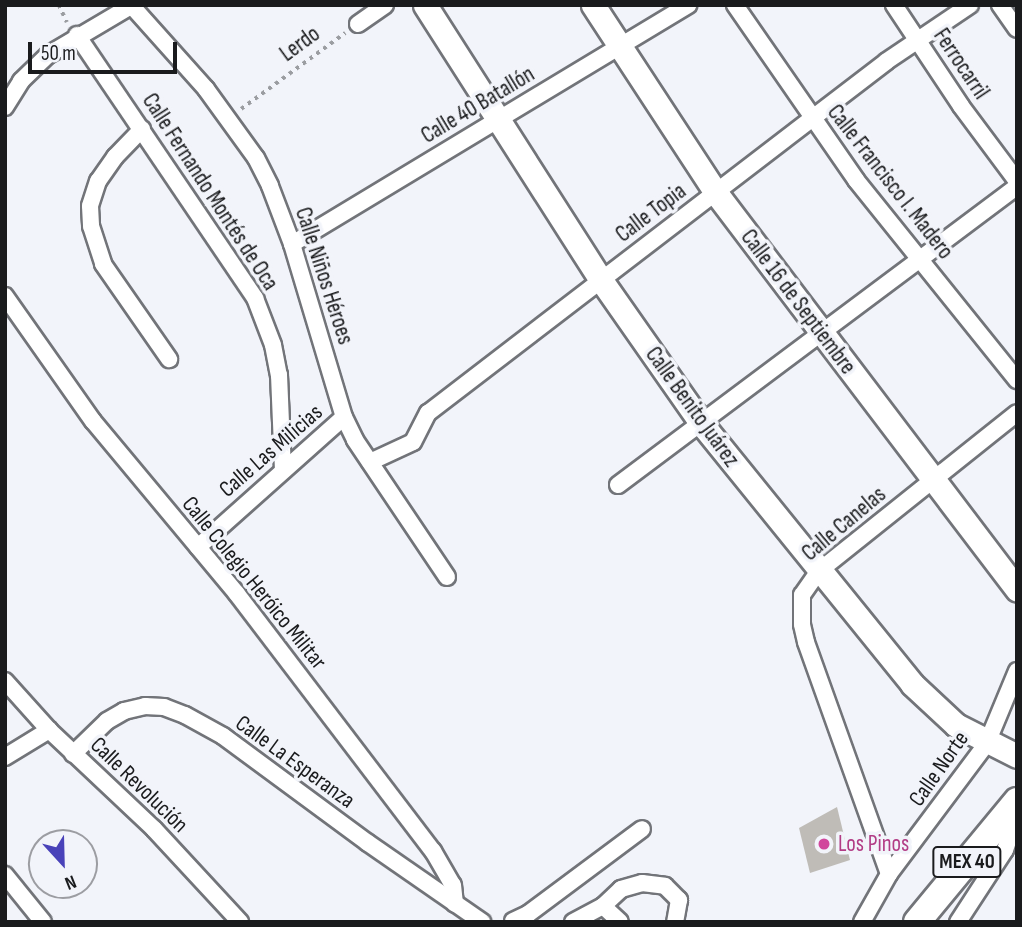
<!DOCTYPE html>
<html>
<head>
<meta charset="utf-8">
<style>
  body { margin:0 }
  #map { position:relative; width:1022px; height:927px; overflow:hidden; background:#f2f4fa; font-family:"Sofia Sans Condensed",sans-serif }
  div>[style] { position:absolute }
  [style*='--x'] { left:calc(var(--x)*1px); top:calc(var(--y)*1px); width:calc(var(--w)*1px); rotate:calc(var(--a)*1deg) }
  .building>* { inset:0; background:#bfbcb7 }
  .path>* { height:3.5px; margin-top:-1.75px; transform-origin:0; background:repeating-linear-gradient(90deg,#9b9da1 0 3.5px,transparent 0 8.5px) }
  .roads { filter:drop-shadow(2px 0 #727479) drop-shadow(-2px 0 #727479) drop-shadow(0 2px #727479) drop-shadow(0 -2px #727479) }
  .street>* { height:16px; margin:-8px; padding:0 8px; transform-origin:8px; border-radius:8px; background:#fff }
  .secondary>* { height:23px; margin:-11.5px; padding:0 11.5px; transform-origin:11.5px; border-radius:11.5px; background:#fff }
  .primary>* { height:26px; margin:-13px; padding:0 13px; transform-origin:13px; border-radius:13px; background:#fff }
  .dots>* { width:19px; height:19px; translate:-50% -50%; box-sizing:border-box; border:4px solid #f2f4fa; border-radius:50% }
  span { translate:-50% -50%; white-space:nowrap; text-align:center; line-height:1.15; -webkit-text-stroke:7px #f2f4fa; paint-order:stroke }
  .shield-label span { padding:2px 5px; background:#f2f4fa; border:2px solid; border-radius:5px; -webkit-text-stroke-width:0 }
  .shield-label { font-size:21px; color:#1a1b1d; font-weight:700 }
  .street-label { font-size:23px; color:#1a1b1d }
  .hotel-label { font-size:23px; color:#b23c85 }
  .left { translate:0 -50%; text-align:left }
  .frame { position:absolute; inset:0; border:7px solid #1a1b1d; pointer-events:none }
  .north { position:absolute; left:28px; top:829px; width:70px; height:70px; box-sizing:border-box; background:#f2f4fa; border:2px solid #9c9da2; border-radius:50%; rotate:158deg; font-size:19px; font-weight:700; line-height:28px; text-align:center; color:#1a1b1d }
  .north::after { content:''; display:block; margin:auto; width:24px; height:32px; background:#4942b9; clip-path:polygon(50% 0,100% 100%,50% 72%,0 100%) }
  .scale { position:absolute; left:28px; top:42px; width:149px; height:32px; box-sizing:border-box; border:4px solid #1a1b1d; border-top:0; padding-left:9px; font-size:21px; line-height:24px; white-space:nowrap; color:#1a1b1d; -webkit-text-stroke:5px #f2f4fa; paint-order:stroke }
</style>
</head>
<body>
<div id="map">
  <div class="building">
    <i style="clip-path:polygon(837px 807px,850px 860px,810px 873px,799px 828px)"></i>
  </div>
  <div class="path">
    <i style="--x:59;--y:5;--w:19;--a:65"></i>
    <i style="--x:241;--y:109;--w:129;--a:-36.2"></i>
  </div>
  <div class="roads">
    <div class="street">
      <i style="--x:131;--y:5;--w:113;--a:48.2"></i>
      <i style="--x:206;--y:89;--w:85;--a:54.1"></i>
      <i style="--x:256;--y:158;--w:31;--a:63"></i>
      <i style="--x:270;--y:186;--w:62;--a:69.2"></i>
      <i style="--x:292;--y:244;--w:181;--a:73.3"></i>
      <i style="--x:344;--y:417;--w:25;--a:64"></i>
      <i style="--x:355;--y:440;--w:165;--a:56.1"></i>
      <i style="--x:735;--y:5;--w:213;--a:55.3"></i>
      <i style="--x:856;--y:180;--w:257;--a:51.2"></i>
      <i style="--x:894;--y:5;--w:121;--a:56.4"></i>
      <i style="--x:961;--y:106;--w:94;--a:53.3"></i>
      <i style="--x:1000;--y:5;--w:29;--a:55"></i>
      <i style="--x:358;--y:24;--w:33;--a:-35"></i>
      <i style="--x:77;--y:35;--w:318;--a:55.9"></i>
      <i style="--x:255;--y:298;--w:50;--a:69"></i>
      <i style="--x:273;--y:345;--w:31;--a:79"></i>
      <i style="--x:279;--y:375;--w:94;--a:87.6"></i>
      <i style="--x:5;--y:107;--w:31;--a:-58"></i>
      <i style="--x:21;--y:81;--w:37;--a:-44"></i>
      <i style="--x:48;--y:55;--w:96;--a:-30.6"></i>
      <i style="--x:142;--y:129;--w:39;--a:134"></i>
      <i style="--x:115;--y:157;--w:29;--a:125"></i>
      <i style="--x:98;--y:181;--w:26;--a:108"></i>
      <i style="--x:90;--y:206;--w:20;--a:87"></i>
      <i style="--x:91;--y:226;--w:40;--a:72"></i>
      <i style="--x:103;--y:264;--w:116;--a:55.2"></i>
      <i style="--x:292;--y:244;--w:463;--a:-31.1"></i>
      <i style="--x:5;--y:296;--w:153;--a:54.9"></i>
      <i style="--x:93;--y:421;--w:225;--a:50.2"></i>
      <i style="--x:237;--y:594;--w:323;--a:52.7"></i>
      <i style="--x:433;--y:851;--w:39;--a:60"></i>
      <i style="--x:453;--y:885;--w:19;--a:84"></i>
      <i style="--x:370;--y:462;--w:47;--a:-24.9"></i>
      <i style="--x:413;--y:442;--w:33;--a:-63"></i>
      <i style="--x:428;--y:413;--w:578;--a:-37.48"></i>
      <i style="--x:887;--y:61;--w:100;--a:-34"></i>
      <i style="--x:618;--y:485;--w:498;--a:-36.8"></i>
      <i style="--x:198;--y:547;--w:195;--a:-41.7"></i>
      <i style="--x:5;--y:681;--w:66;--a:48.1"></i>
      <i style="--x:49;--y:730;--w:144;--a:43.3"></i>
      <i style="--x:154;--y:829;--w:127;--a:47.2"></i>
      <i style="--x:73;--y:754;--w:47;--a:-44.1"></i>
      <i style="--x:107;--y:721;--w:20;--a:-30"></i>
      <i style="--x:124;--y:711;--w:22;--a:-13"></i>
      <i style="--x:145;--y:706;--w:19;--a:3"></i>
      <i style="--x:164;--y:707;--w:22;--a:21"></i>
      <i style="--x:185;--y:715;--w:43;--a:28.9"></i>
      <i style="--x:223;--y:736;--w:180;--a:36.4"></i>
      <i style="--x:368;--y:843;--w:139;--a:34.7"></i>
      <i style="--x:5;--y:757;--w:52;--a:-31.5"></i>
      <i style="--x:889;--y:874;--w:246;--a:-109.7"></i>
      <i style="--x:806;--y:642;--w:18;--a:-103"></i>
      <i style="--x:802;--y:624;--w:29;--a:-90"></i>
      <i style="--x:802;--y:595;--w:29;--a:-55"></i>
      <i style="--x:819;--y:571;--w:253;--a:-38.6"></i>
      <i style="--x:5;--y:875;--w:60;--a:51"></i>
      <i style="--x:603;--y:906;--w:23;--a:43"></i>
      <i style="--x:513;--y:921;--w:17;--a:-25"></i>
      <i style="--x:528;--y:914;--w:142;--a:-36.7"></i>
      <i style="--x:573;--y:922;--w:34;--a:-28"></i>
      <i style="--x:603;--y:906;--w:25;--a:-43"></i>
      <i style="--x:621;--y:889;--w:22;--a:-16"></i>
      <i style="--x:642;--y:883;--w:23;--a:7"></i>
      <i style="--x:665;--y:886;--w:20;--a:45"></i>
      <i style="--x:679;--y:900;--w:22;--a:100"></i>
      <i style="--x:862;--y:922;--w:55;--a:-60.6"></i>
      <i style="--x:889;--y:874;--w:164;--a:-53.2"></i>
      <i style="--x:987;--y:743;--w:78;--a:-67.4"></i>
      <i style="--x:958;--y:922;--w:86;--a:-56.9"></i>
      <i style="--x:1005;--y:850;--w:36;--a:-71"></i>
    </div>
    <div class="secondary">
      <i style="--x:425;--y:5;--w:326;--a:57.4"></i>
      <i style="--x:601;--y:280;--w:174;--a:55"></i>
      <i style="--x:701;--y:423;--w:336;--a:51"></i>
      <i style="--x:912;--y:684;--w:60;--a:43"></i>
      <i style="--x:956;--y:725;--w:68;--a:26.9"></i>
      <i style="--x:593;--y:5;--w:225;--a:56.8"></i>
      <i style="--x:716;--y:193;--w:498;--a:52.8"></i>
    </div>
    <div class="primary">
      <i style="--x:917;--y:922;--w:157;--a:-50.4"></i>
    </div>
  </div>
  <div class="dots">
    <i style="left:824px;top:844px;background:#d1479c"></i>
  </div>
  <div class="shield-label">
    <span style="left:967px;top:862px">MEX 40</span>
  </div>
  <div class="street-label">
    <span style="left:300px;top:44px;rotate:-36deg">Lerdo</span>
    <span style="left:961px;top:64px;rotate:56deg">Ferrocarril</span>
    <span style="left:478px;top:105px;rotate:-31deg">Calle 40 Batallón</span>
    <span style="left:890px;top:182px;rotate:52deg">Calle Francisco I. Madero</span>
    <span style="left:210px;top:192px;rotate:57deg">Calle Fernando Montés de Oca</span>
    <span style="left:651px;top:213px;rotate:-37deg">Calle Topia</span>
    <span style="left:324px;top:276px;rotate:72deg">Calle Niños Héroes</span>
    <span style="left:798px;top:302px;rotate:53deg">Calle 16 de Septiembre</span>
    <span style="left:692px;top:407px;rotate:54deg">Calle Benito Juárez</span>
    <span style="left:271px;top:451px;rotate:-41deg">Calle Las Milicias</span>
    <span style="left:844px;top:524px;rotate:-40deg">Calle Canelas</span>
    <span style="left:254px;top:583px;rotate:51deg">Calle Colegio Heróico Militar</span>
    <span style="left:295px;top:762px;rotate:36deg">Calle La Esperanza</span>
    <span style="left:939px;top:769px;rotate:-55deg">Calle Norte</span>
    <span style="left:139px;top:785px;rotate:44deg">Calle Revolución</span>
  </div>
  <div class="hotel-label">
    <span class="left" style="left:838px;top:844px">Los Pinos</span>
  </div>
  <div class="frame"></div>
  <div class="north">N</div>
  <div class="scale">50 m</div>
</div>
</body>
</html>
